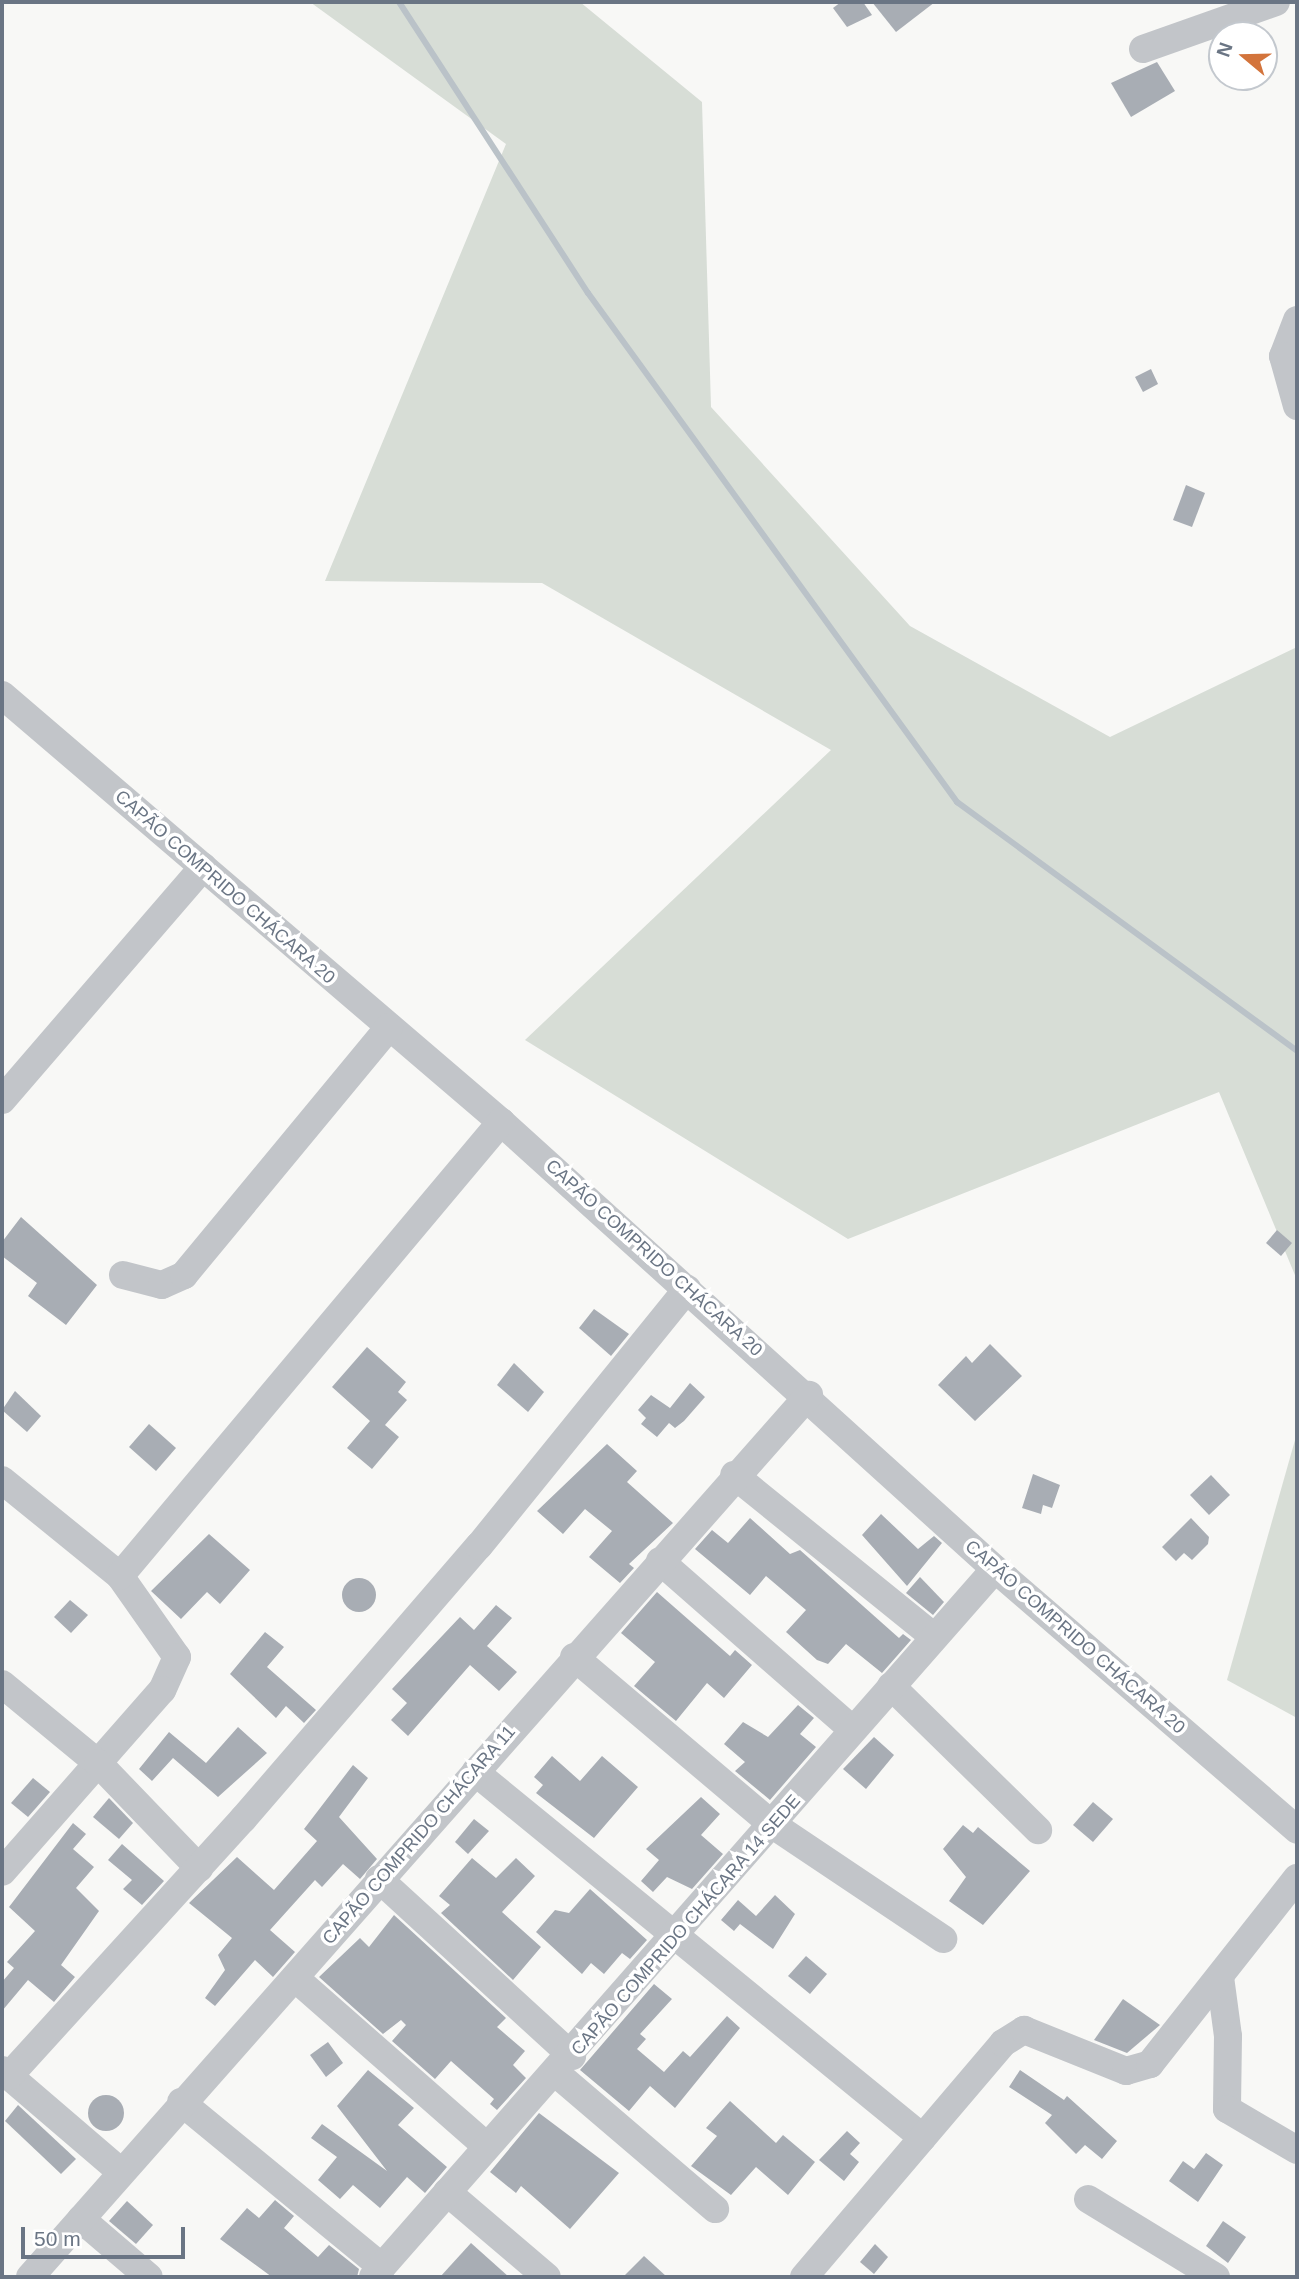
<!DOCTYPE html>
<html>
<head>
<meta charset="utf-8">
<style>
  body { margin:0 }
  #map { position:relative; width:1299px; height:2279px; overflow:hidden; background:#f8f8f6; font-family:Arial,sans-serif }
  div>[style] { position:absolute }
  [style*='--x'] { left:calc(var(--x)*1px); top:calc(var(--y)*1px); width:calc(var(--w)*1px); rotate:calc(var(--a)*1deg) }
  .green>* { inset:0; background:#d7ddd6 }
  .stream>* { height:6px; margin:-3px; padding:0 3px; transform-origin:3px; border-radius:3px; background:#bac2c8 }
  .building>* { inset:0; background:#a8adb4 }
  .round { border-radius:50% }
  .minor>* { height:28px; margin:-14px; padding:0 14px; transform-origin:14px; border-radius:14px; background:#c2c5c9 }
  span { translate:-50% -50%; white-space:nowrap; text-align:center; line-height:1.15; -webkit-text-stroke:7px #fff; paint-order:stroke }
  .street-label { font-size:18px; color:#6a7584 }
  .frame { position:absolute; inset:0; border:4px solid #6a7584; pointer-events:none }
  .north { position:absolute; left:1208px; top:21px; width:70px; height:70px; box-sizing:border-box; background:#fff; border:2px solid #c3c8ce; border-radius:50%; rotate:289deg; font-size:19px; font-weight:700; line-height:28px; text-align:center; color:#6a7584 }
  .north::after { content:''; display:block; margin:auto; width:24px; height:32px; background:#d3743c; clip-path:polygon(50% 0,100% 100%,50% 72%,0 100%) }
  .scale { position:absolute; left:21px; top:2227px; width:164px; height:32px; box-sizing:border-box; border:4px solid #6a7584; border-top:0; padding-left:9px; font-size:21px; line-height:24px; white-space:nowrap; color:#6a7584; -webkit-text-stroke:5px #fff; paint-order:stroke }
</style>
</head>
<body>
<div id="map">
  <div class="green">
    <i style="clip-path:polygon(310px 2px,580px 2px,702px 102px,711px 407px,910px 626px,1110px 737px,1297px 647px,1297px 1280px,1219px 1092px,848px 1239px,525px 1040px,831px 750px,542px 583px,325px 581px,506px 144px)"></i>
    <i style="clip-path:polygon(1297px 1433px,1297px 1718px,1227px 1680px)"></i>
  </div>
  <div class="stream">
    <i style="--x:399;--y:2;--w:347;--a:57"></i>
    <i style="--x:588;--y:293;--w:629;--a:54.06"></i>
    <i style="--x:957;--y:802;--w:421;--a:36.2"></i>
  </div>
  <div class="building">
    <i style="clip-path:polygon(841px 2px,863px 2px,872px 15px,847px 27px,833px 8px)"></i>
    <i style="clip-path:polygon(872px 2px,935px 2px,896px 32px)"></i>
    <i style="clip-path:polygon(1157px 62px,1175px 91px,1131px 117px,1111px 83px)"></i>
    <i style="clip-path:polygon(1151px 369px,1158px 384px,1143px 392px,1135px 377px)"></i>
    <i style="clip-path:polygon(1186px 485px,1205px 493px,1192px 527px,1173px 520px)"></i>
    <i style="clip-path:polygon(21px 1217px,97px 1285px,66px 1325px,28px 1296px,37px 1283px,2px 1256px,2px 1242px)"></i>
    <i style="clip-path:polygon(1277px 1230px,1292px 1243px,1281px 1256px,1266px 1243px)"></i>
    <i style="clip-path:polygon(594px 1309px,629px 1334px,611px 1356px,579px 1328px)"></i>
    <i style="clip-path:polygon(990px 1344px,1022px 1376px,975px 1421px,938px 1385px,966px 1356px,972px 1363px)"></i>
    <i style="clip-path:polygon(367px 1347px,406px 1382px,398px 1392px,407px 1400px,385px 1425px,399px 1437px,372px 1469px,347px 1448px,370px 1421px,332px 1387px)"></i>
    <i style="clip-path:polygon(514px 1363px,544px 1392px,528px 1412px,497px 1385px)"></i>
    <i style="clip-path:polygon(690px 1383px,705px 1397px,684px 1421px,675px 1428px,669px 1423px,657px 1437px,641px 1424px,646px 1418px,638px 1410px,651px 1395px,670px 1408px)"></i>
    <i style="clip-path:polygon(15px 1391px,41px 1416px,27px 1432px,2px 1410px)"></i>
    <i style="clip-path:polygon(149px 1424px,176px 1448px,156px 1471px,129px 1447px)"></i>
    <i style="clip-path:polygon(607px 1444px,637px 1471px,627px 1482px,673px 1523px,629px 1564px,634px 1568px,620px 1583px,589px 1557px,612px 1531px,585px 1509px,563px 1534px,537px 1511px)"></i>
    <i style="clip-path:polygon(1033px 1474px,1060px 1485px,1052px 1508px,1043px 1505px,1041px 1514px,1022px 1508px)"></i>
    <i style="clip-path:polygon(1211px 1475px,1230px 1495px,1209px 1515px,1190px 1495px)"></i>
    <i style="clip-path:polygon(881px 1514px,918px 1549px,934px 1536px,942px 1543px,907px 1586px,862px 1535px)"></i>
    <i style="clip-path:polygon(750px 1518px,790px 1554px,800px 1550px,899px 1638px,903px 1634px,911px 1640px,882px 1673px,846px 1644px,828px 1664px,817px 1660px,786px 1632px,806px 1610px,766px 1576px,750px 1595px,695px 1549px,712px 1530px,728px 1543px)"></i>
    <i style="clip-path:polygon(1191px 1518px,1209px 1537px,1208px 1544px,1192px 1560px,1184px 1553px,1176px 1561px,1162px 1547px)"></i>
    <i style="clip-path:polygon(209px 1534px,250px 1570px,220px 1604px,207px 1592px,181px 1619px,151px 1591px)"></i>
    <i style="clip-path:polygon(920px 1577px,944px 1602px,933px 1615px,906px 1593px)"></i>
    <i class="round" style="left:342px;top:1578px;width:34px;height:34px"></i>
    <i style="clip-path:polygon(657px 1592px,730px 1656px,735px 1650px,752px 1665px,724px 1698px,707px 1683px,676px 1721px,634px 1686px,655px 1662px,621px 1633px)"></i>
    <i style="clip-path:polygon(70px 1600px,88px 1615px,71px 1633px,54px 1617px)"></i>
    <i style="clip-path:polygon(496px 1605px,512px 1618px,487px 1646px,517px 1672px,499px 1691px,470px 1665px,408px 1736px,391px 1720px,407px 1703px,392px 1689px,460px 1617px,474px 1630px)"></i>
    <i style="clip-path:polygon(265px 1632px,284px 1647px,267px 1667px,316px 1710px,304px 1723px,286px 1706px,276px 1718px,230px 1674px)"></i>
    <i style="clip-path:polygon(798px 1705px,814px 1718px,800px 1734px,816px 1747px,770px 1800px,735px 1771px,745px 1762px,724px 1744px,743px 1722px,768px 1737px)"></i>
    <i style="clip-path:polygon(238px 1727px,267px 1753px,218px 1797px,173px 1758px,152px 1781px,139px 1769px,169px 1732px,206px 1763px)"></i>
    <i style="clip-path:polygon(874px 1737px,894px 1755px,866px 1789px,843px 1769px)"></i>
    <i style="clip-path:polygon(552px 1756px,580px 1781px,602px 1756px,638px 1787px,594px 1838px,536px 1793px,543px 1785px,534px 1777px)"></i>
    <i style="clip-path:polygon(353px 1765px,368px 1778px,339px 1817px,377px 1859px,360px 1879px,343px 1864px,322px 1887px,315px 1880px,270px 1930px,295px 1952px,273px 1977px,255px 1960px,215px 2006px,205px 1998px,225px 1970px,218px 1955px,232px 1938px,189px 1903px,237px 1857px,274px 1890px,317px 1841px,304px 1829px)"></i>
    <i style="clip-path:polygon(33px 1778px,50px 1792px,28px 1817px,11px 1803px)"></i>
    <i style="clip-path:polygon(701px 1797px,720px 1814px,701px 1835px,723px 1854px,692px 1889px,667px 1877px,653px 1892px,641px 1881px,659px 1860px,646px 1849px)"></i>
    <i style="clip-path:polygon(109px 1798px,133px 1823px,119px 1839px,93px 1817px)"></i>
    <i style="clip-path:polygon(1093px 1802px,1113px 1819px,1093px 1842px,1073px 1825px)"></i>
    <i style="clip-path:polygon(474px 1819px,489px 1831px,468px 1854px,455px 1842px)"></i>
    <i style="clip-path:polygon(73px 1823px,86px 1834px,73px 1849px,94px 1867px,76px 1888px,99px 1911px,61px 1965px,75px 1977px,54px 2002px,28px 1980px,2px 2011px,2px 1982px,14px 1968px,7px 1962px,35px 1931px,9px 1907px)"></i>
    <i style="clip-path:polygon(963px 1825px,973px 1833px,978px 1827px,1030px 1871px,983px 1925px,949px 1901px,966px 1877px,943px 1849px)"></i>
    <i style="clip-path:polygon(122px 1844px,164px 1881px,142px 1905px,123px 1889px,132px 1880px,108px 1860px)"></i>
    <i style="clip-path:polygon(472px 1858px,496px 1878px,516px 1858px,535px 1876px,502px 1912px,541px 1947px,513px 1980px,441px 1913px,450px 1905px,439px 1896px)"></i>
    <i style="clip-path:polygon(590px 1889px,647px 1940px,630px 1959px,622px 1953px,604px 1974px,591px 1963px,582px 1974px,536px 1932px,555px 1910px,569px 1913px)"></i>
    <i style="clip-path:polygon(775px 1895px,795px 1914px,773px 1949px,740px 1924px,734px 1931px,721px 1920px,738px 1900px,756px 1916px)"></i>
    <i style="clip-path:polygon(394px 1915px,506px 2018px,497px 2027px,525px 2051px,513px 2065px,526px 2078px,497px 2110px,490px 2104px,494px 2099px,451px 2061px,435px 2079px,392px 2041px,406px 2025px,401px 2020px,383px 2034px,319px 1977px,360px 1938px,369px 1947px)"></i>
    <i style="clip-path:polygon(806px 1956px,827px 1974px,810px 1994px,788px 1976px)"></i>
    <i style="clip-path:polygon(654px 1984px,672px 1999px,640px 2034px,646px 2039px,637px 2049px,664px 2072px,683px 2051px,690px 2057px,727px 2016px,740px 2028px,675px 2108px,650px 2086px,629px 2111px,580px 2070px)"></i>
    <i style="clip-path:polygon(1123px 1999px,1160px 2025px,1127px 2053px,1094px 2040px)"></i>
    <i style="clip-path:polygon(328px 2042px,343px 2063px,326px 2077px,310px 2055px)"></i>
    <i style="clip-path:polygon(368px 2070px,414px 2108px,398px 2125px,447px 2167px,425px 2193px,407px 2177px,380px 2208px,353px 2185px,340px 2199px,318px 2180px,337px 2157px,311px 2138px,322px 2124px,387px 2171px,337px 2106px)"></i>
    <i style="clip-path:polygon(1020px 2070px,1064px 2100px,1067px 2096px,1117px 2141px,1102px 2159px,1085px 2145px,1076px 2154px,1045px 2123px,1052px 2115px,1009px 2087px)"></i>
    <i class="round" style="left:88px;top:2095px;width:36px;height:36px"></i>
    <i style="clip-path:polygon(730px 2101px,776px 2143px,783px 2135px,815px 2162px,788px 2195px,756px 2167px,731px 2195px,691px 2166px,717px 2136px,706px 2128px)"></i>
    <i style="clip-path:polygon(18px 2105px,76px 2159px,61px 2174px,5px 2121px)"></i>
    <i style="clip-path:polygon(539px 2113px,619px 2173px,570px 2229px,521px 2186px,516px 2193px,490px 2172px)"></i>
    <i style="clip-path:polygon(847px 2131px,860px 2143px,850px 2154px,859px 2162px,844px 2181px,819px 2160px)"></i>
    <i style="clip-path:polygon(1206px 2153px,1223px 2165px,1198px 2202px,1169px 2181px,1183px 2161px,1194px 2169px)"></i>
    <i style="clip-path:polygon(275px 2200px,294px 2216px,284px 2228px,318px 2257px,329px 2245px,359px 2269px,357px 2277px,272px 2277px,220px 2239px,247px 2208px,259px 2218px)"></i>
    <i style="clip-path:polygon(127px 2201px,153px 2225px,136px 2244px,109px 2221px)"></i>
    <i style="clip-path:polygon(1223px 2221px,1246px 2237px,1228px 2263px,1206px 2246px)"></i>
    <i style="clip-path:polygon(471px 2243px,509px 2277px,440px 2277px)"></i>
    <i style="clip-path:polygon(875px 2244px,888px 2257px,874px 2274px,860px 2262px)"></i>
    <i style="clip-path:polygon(644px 2256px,667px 2277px,623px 2277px)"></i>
  </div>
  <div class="minor">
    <i style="--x:1143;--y:49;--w:141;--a:-19.5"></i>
    <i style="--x:1297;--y:320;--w:39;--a:111"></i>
    <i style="--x:1283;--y:356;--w:52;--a:74.4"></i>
    <i style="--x:2;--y:695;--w:657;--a:40.55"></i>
    <i style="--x:501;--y:1122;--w:666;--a:42.14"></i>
    <i style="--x:995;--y:1569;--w:399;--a:40.8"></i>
    <i style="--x:2;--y:1100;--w:308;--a:-49.2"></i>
    <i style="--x:123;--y:1275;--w:40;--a:14.4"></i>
    <i style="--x:162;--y:1285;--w:24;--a:-24"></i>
    <i style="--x:184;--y:1275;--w:322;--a:-50.4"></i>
    <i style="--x:734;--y:1475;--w:257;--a:39"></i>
    <i style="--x:2;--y:1480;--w:152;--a:39.1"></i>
    <i style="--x:120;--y:1576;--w:99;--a:54.9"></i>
    <i style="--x:177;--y:1657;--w:36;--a:114"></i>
    <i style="--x:162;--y:1690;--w:242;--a:131.3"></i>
    <i style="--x:660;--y:1561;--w:255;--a:41.2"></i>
    <i style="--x:120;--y:1576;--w:593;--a:-50"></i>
    <i style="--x:574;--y:1657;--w:260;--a:40.2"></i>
    <i style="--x:773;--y:1825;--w:205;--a:33.8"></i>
    <i style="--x:2;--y:1684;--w:124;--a:39.5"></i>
    <i style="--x:98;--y:1763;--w:146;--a:46.1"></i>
    <i style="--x:891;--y:1686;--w:206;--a:44.4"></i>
    <i style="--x:475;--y:1772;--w:578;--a:39.25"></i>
    <i style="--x:379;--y:1879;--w:262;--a:42.5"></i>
    <i style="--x:1220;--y:1977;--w:60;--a:82.3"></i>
    <i style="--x:1228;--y:2036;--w:73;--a:90.8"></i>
    <i style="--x:1227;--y:2109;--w:81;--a:30.4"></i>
    <i style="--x:295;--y:1978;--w:254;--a:41.3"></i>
    <i style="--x:2;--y:2070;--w:157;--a:40.6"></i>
    <i style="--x:557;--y:2074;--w:208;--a:40.5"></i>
    <i style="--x:9;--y:2076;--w:348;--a:-47.7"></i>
    <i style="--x:243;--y:1819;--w:361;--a:-49.2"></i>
    <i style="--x:479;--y:1546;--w:331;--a:-51"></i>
    <i style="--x:181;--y:2102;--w:260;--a:39.4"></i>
    <i style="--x:447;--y:2192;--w:131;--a:40.4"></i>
    <i style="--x:1088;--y:2199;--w:150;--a:31.4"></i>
    <i style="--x:81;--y:2219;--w:89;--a:40.5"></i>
    <i style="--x:30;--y:2277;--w:1177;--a:-48.55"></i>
    <i style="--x:373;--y:2277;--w:942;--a:-48.7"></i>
    <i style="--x:804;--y:2277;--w:307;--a:-49.6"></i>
    <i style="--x:1003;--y:2043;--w:25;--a:-32"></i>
    <i style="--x:1024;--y:2030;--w:110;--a:21.9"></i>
    <i style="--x:1126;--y:2071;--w:25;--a:-16"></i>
    <i style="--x:1150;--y:2064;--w:237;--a:-51.7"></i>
  </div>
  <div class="street-label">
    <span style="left:225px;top:887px;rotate:41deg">CAPÃO COMPRIDO CHÁCARA 20</span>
    <span style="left:654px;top:1258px;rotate:42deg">CAPÃO COMPRIDO CHÁCARA 20</span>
    <span style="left:1075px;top:1637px;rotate:41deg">CAPÃO COMPRIDO CHÁCARA 20</span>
    <span style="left:419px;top:1835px;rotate:-49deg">CAPÃO COMPRIDO CHÁCARA 11</span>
    <span style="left:686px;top:1925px;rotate:-49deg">CAPÃO COMPRIDO CHÁCARA 14 SEDE</span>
  </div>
  <div class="frame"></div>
  <div class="north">N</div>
  <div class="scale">50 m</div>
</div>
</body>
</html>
